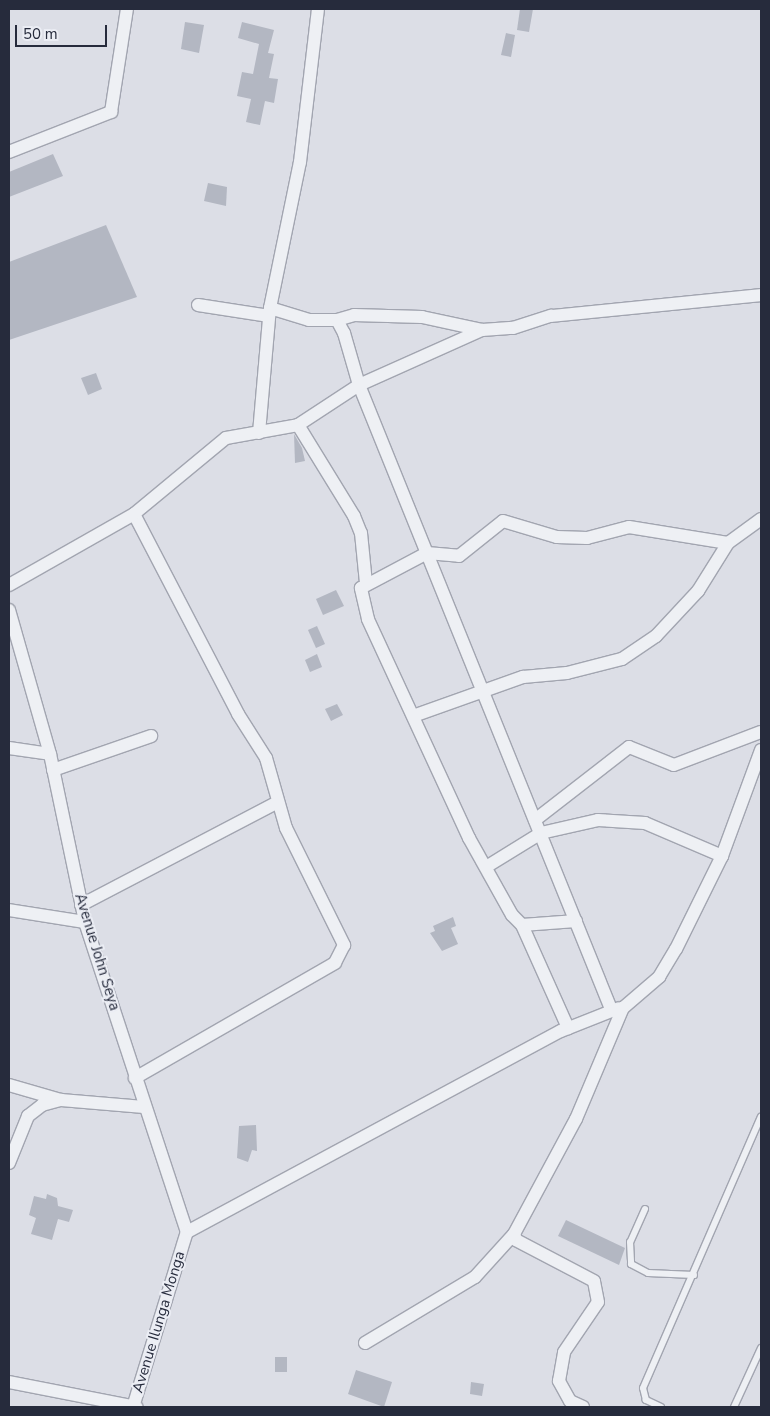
<!DOCTYPE html>
<html>
<head>
<meta charset="utf-8">
<style>
  body { margin:0 }
  #map { position:relative; width:770px; height:1416px; overflow:hidden; background:#dcdee6; font-family:"Nunito Sans",sans-serif }
  div>[style] { position:absolute }
  [style*='--x'] { left:calc(var(--x)*1px); top:calc(var(--y)*1px); width:calc(var(--w)*1px); rotate:calc(var(--a)*1deg) }
  .building>* { inset:0; background:#b3b7c2 }
  .roads { filter:drop-shadow(1px 0 #a2a5b0) drop-shadow(-1px 0 #a2a5b0) drop-shadow(0 1px #a2a5b0) drop-shadow(0 -1px #a2a5b0) }
  .lane>* { height:6px; margin:-3px; padding:0 3px; transform-origin:3px; border-radius:3px; background:#eef0f4 }
  .street>* { height:12px; margin:-6px; padding:0 6px; transform-origin:6px; border-radius:6px; background:#eef0f4 }
  span { translate:-50% -50%; white-space:nowrap; text-align:center; line-height:1.15; -webkit-text-stroke:4px #ebedf4; paint-order:stroke }
  .street-label { font-size:15px; color:#262b3c }
  .frame { position:absolute; inset:0; border:10px solid #262b3c; pointer-events:none }
  .scale { position:absolute; left:15px; top:25px; width:92px; height:22px; box-sizing:border-box; border:2px solid #262b3c; border-top:0; padding-left:6px; font-size:15px; line-height:18px; white-space:nowrap; color:#262b3c; -webkit-text-stroke:4px #ebedf4; paint-order:stroke }
</style>
</head>
<body>
<div id="map">
  <div class="building">
    <i style="clip-path:polygon(520px 9px,533px 9px,529px 32px,517px 30px)"></i>
    <i style="clip-path:polygon(185px 22px,204px 25px,199px 53px,181px 49px)"></i>
    <i style="clip-path:polygon(242px 22px,274px 30px,268px 53px,274px 54px,269px 78px,278px 79px,274px 103px,265px 101px,260px 125px,246px 122px,251px 99px,237px 96px,242px 72px,253px 74px,259px 44px,238px 38px)"></i>
    <i style="clip-path:polygon(506px 33px,515px 35px,511px 57px,501px 55px)"></i>
    <i style="clip-path:polygon(53px 154px,63px 176px,9px 197px,9px 172px)"></i>
    <i style="clip-path:polygon(208px 183px,227px 187px,226px 206px,204px 201px)"></i>
    <i style="clip-path:polygon(106px 225px,137px 297px,9px 340px,9px 262px)"></i>
    <i style="clip-path:polygon(96px 373px,102px 389px,88px 395px,81px 378px)"></i>
    <i style="clip-path:polygon(294px 434px,302px 448px,305px 461px,295px 463px)"></i>
    <i style="clip-path:polygon(336px 590px,344px 606px,323px 615px,316px 599px)"></i>
    <i style="clip-path:polygon(317px 626px,325px 644px,316px 648px,308px 630px)"></i>
    <i style="clip-path:polygon(317px 654px,322px 667px,310px 672px,305px 660px)"></i>
    <i style="clip-path:polygon(337px 704px,343px 715px,331px 721px,325px 709px)"></i>
    <i style="clip-path:polygon(453px 917px,456px 926px,451px 928px,458px 944px,442px 951px,430px 933px,435px 931px,433px 926px)"></i>
    <i style="clip-path:polygon(256px 1125px,257px 1151px,252px 1150px,248px 1162px,237px 1158px,239px 1126px)"></i>
    <i style="clip-path:polygon(47px 1194px,57px 1198px,58px 1206px,73px 1210px,69px 1222px,58px 1219px,52px 1240px,31px 1234px,36px 1218px,29px 1215px,34px 1196px,46px 1199px)"></i>
    <i style="clip-path:polygon(566px 1220px,625px 1248px,619px 1265px,558px 1236px)"></i>
    <i style="clip-path:polygon(275px 1357px,287px 1357px,287px 1372px,275px 1372px)"></i>
    <i style="clip-path:polygon(356px 1370px,392px 1382px,384px 1407px,348px 1394px)"></i>
    <i style="clip-path:polygon(471px 1382px,484px 1384px,482px 1396px,470px 1394px)"></i>
  </div>
  <div class="roads">
    <div class="lane">
      <i style="--x:645;--y:1209;--w:36;--a:114"></i>
      <i style="--x:630;--y:1242;--w:22;--a:87"></i>
      <i style="--x:631;--y:1264;--w:19;--a:28"></i>
      <i style="--x:648;--y:1273;--w:46;--a:2.5"></i>
      <i style="--x:661;--y:1407;--w:17;--a:-155"></i>
      <i style="--x:646;--y:1400;--w:12;--a:-104"></i>
      <i style="--x:643;--y:1388;--w:296;--a:-66.5"></i>
      <i style="--x:734;--y:1407;--w:65;--a:-65.4"></i>
    </div>
    <div class="street">
      <i style="--x:9;--y:152;--w:110;--a:-21.4"></i>
      <i style="--x:111;--y:112;--w:104;--a:-81.2"></i>
      <i style="--x:198;--y:305;--w:72;--a:8.8"></i>
      <i style="--x:270;--y:308;--w:41;--a:17.1"></i>
      <i style="--x:309;--y:320;--w:28;--a:0"></i>
      <i style="--x:337;--y:320;--w:15;--a:62"></i>
      <i style="--x:344;--y:333;--w:54;--a:73.9"></i>
      <i style="--x:359;--y:385;--w:673;--a:68.01"></i>
      <i style="--x:337;--y:320;--w:18;--a:-16"></i>
      <i style="--x:354;--y:315;--w:68;--a:1.7"></i>
      <i style="--x:422;--y:317;--w:61;--a:12.2"></i>
      <i style="--x:298;--y:425;--w:107;--a:58.4"></i>
      <i style="--x:354;--y:516;--w:18;--a:68"></i>
      <i style="--x:361;--y:533;--w:50;--a:84.3"></i>
      <i style="--x:259;--y:433;--w:125;--a:-85"></i>
      <i style="--x:270;--y:308;--w:149;--a:-78.4"></i>
      <i style="--x:300;--y:162;--w:154;--a:-83.3"></i>
      <i style="--x:134;--y:514;--w:225;--a:62.5"></i>
      <i style="--x:238;--y:714;--w:52;--a:57.5"></i>
      <i style="--x:266;--y:758;--w:73;--a:74.1"></i>
      <i style="--x:286;--y:828;--w:131;--a:63.6"></i>
      <i style="--x:344;--y:945;--w:20;--a:117"></i>
      <i style="--x:335;--y:963;--w:231;--a:150.1"></i>
      <i style="--x:9;--y:585;--w:144;--a:-29.6"></i>
      <i style="--x:134;--y:514;--w:119;--a:-39.6"></i>
      <i style="--x:226;--y:438;--w:73;--a:-10.2"></i>
      <i style="--x:298;--y:425;--w:73;--a:-33.3"></i>
      <i style="--x:359;--y:385;--w:135;--a:-24.1"></i>
      <i style="--x:482;--y:330;--w:31;--a:-4"></i>
      <i style="--x:513;--y:328;--w:40;--a:-18"></i>
      <i style="--x:551;--y:316;--w:211;--a:-5.7"></i>
      <i style="--x:9;--y:610;--w:150;--a:74.1"></i>
      <i style="--x:50;--y:754;--w:172;--a:78.2"></i>
      <i style="--x:85;--y:922;--w:326;--a:71.8"></i>
      <i style="--x:416;--y:715;--w:114;--a:-19.6"></i>
      <i style="--x:523;--y:677;--w:44;--a:-5.2"></i>
      <i style="--x:567;--y:673;--w:57;--a:-14.3"></i>
      <i style="--x:622;--y:659;--w:41;--a:-34.1"></i>
      <i style="--x:656;--y:636;--w:62;--a:-47"></i>
      <i style="--x:698;--y:591;--w:57;--a:-58"></i>
      <i style="--x:728;--y:543;--w:41;--a:-36"></i>
      <i style="--x:9;--y:748;--w:41;--a:8.3"></i>
      <i style="--x:53;--y:770;--w:104;--a:-19.1"></i>
      <i style="--x:535;--y:820;--w:119;--a:-37.8"></i>
      <i style="--x:629;--y:747;--w:48;--a:21.8"></i>
      <i style="--x:674;--y:765;--w:93;--a:-20.8"></i>
      <i style="--x:486;--y:867;--w:65;--a:-31.7"></i>
      <i style="--x:541;--y:833;--w:58;--a:-12.8"></i>
      <i style="--x:598;--y:820;--w:47;--a:3.7"></i>
      <i style="--x:645;--y:823;--w:84;--a:23.2"></i>
      <i style="--x:81;--y:905;--w:222;--a:-27.6"></i>
      <i style="--x:9;--y:910;--w:77;--a:9"></i>
      <i style="--x:576;--y:921;--w:54;--a:175.8"></i>
      <i style="--x:522;--y:925;--w:14;--a:-135"></i>
      <i style="--x:512;--y:915;--w:88;--a:-119.2"></i>
      <i style="--x:469;--y:838;--w:241;--a:-114.8"></i>
      <i style="--x:368;--y:619;--w:32;--a:-103"></i>
      <i style="--x:361;--y:588;--w:75;--a:-27.9"></i>
      <i style="--x:427;--y:553;--w:32;--a:5"></i>
      <i style="--x:459;--y:556;--w:56;--a:-38.5"></i>
      <i style="--x:503;--y:521;--w:56;--a:16.5"></i>
      <i style="--x:557;--y:537;--w:30;--a:2"></i>
      <i style="--x:587;--y:538;--w:43;--a:-14.7"></i>
      <i style="--x:629;--y:527;--w:100;--a:9.2"></i>
      <i style="--x:522;--y:925;--w:113;--a:65.9"></i>
      <i style="--x:9;--y:1085;--w:54;--a:16.1"></i>
      <i style="--x:9;--y:1163;--w:51;--a:-68"></i>
      <i style="--x:28;--y:1116;--w:18;--a:-38"></i>
      <i style="--x:42;--y:1105;--w:20;--a:-15"></i>
      <i style="--x:61;--y:1100;--w:83;--a:4.8"></i>
      <i style="--x:187;--y:1232;--w:425;--a:-28.3"></i>
      <i style="--x:561;--y:1031;--w:62;--a:-21.6"></i>
      <i style="--x:365;--y:1343;--w:128;--a:-31"></i>
      <i style="--x:475;--y:1277;--w:58;--a:-47.8"></i>
      <i style="--x:9;--y:1382;--w:130;--a:11.1"></i>
      <i style="--x:133;--y:1407;--w:183;--a:-72.9"></i>
      <i style="--x:583;--y:1407;--w:14;--a:-155"></i>
      <i style="--x:570;--y:1401;--w:23;--a:-119"></i>
      <i style="--x:559;--y:1381;--w:29;--a:-80"></i>
      <i style="--x:564;--y:1352;--w:60;--a:-55.8"></i>
      <i style="--x:598;--y:1302;--w:21;--a:-101"></i>
      <i style="--x:594;--y:1281;--w:88;--a:-152.3"></i>
      <i style="--x:516;--y:1240;--w:6;--a:-108"></i>
      <i style="--x:514;--y:1234;--w:131;--a:-61.7"></i>
      <i style="--x:576;--y:1119;--w:121;--a:-67.1"></i>
      <i style="--x:623;--y:1008;--w:48;--a:-40.7"></i>
      <i style="--x:659;--y:977;--w:33;--a:-59"></i>
      <i style="--x:676;--y:949;--w:104;--a:-63.7"></i>
      <i style="--x:722;--y:856;--w:113;--a:-69.8"></i>
    </div>
  </div>
  <div class="street-label">
    <span style="left:97px;top:952px;rotate:73deg">Avenue John Seya</span>
    <span style="left:159px;top:1322px;rotate:-73deg">Avenue Ilunga Monga</span>
  </div>
  <div class="frame"></div>
  <div class="scale">50 m</div>
</div>
</body>
</html>
